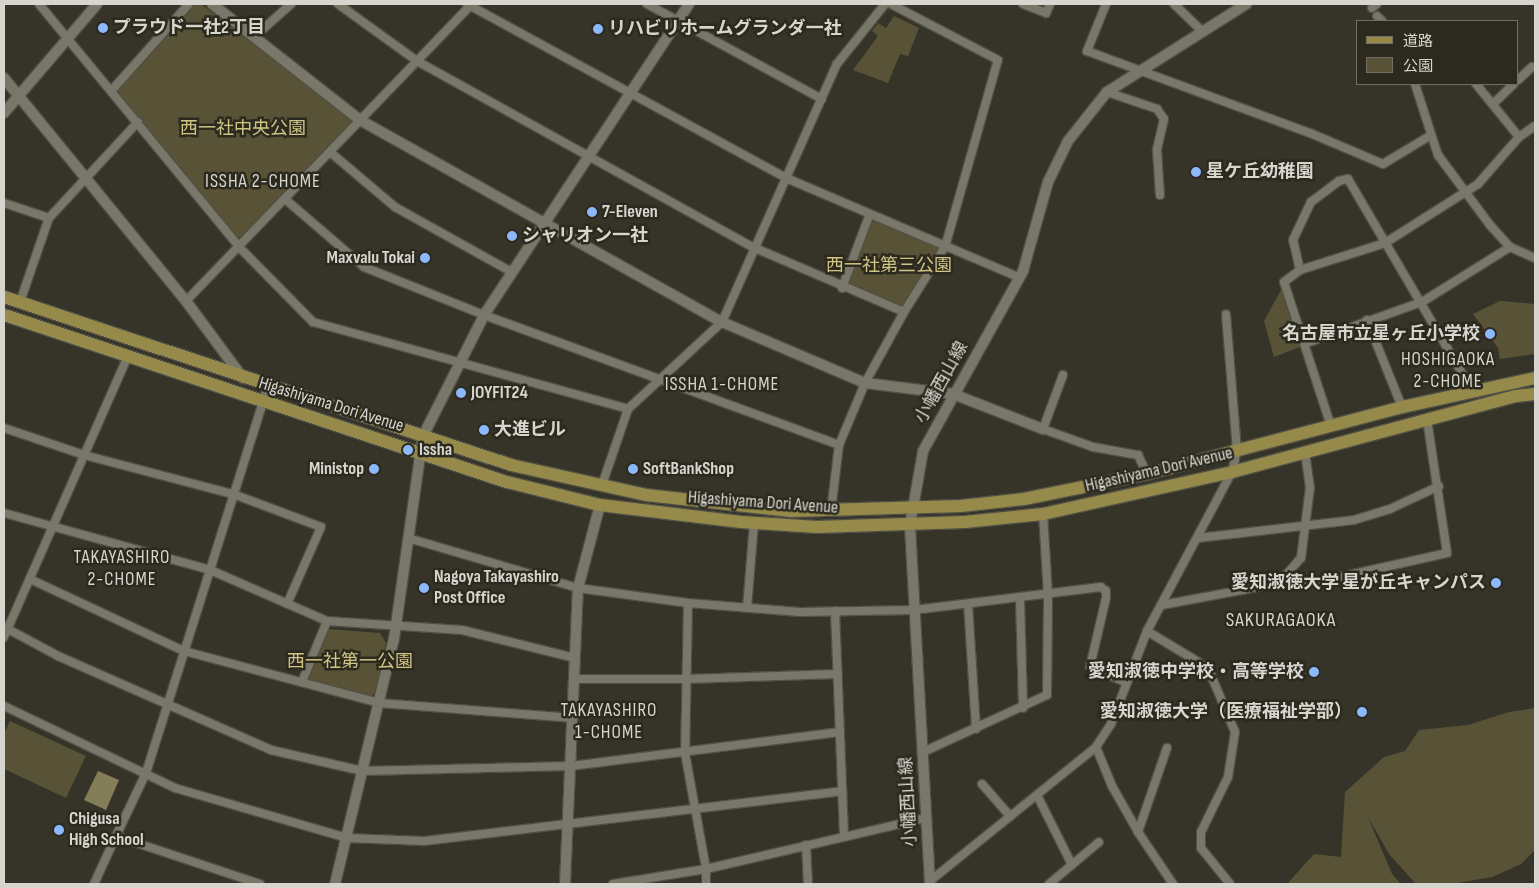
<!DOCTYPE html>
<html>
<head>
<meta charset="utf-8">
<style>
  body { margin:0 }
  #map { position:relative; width:1539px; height:888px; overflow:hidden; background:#363429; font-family:"Sofia Sans Condensed","Noto Sans JP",sans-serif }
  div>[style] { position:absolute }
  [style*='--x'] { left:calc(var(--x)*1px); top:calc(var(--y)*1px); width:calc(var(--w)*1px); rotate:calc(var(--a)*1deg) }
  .green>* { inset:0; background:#585336 }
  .water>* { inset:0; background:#847e58 }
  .roads { filter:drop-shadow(1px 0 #515046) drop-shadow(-1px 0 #515046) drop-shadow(0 1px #515046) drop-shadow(0 -1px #515046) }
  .minor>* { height:8px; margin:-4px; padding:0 4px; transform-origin:4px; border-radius:4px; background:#79776a }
  .tertiary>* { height:10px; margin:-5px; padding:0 5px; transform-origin:5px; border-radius:5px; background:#79776a }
  .primary>* { height:12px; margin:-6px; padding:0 6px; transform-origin:6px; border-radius:6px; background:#958a4a }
  .dots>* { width:14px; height:14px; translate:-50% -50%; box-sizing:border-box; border:2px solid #2c2a1f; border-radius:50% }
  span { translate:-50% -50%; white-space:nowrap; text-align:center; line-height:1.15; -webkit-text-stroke:5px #2c2a1f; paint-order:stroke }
  .poi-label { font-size:18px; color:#d6d5ce; font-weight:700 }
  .left { translate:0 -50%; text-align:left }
  .right { translate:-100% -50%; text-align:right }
  .park-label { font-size:18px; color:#d0c485 }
  .street-label { font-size:18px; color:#d6d5ce }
  .neighbourhood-label { font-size:19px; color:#d6d5ce; letter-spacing:1px }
  .quarter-label { font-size:20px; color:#d6d5ce; letter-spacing:1px }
  .frame { position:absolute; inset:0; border:5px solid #d6d5ce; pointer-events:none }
  .legend { position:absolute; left:1356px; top:20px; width:162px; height:65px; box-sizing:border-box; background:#2c2a1f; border:1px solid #706e65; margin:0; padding:6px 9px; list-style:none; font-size:15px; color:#d6d5ce }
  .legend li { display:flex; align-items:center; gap:10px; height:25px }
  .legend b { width:25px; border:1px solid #706e65 }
</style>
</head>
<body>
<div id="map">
  <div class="green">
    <i style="clip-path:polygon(196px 4px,201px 4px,352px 120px,352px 124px,242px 237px,235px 237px,117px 91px)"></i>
    <i style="clip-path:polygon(894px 16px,919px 28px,908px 56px,900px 54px,888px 83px,853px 70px,878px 36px,872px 31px,878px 23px,886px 28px)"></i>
    <i style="clip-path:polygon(875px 221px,940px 248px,904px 308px,848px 287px,846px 283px,870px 223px)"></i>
    <i style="clip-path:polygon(1281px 290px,1300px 347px,1274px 357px,1264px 321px)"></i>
    <i style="clip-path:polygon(1500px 301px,1535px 304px,1535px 354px,1500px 359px,1498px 348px,1473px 314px)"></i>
    <i style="clip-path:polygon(327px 629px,380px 633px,386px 643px,375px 693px,370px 697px,307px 681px)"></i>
    <i style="clip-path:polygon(1535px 708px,1535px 850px,1521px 864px,1492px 877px,1452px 884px,1416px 884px,1389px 854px,1368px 817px,1392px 874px,1401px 884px,1287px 884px,1314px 854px,1341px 857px,1345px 792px,1384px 757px,1405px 751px,1419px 730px,1468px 725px,1509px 712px)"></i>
    <i style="clip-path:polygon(10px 721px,86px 756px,66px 798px,4px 769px,4px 734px)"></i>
  </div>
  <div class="water">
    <i style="clip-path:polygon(98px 771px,119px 780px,106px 810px,84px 800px)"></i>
  </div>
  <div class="roads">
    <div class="minor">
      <i style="--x:39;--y:4;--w:315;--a:50.5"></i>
      <i style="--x:239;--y:247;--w:105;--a:45.4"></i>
      <i style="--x:313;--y:322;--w:327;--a:15.4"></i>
      <i style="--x:628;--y:409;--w:128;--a:-42.8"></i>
      <i style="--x:722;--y:322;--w:282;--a:-66"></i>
      <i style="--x:837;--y:64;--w:77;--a:-51.3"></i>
      <i style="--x:338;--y:4;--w:97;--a:35.8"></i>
      <i style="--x:417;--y:61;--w:386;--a:29"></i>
      <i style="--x:755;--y:248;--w:162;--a:23.2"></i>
      <i style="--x:467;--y:4;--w:363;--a:28.6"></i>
      <i style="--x:786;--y:178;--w:254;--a:23.1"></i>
      <i style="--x:647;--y:4;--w:199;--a:28.5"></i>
      <i style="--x:1023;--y:4;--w:25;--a:21"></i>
      <i style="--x:1046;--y:13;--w:10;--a:-66"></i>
      <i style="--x:1106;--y:4;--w:51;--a:112"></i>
      <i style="--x:1087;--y:51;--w:238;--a:20.2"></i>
      <i style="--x:1310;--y:133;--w:79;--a:23"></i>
      <i style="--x:1383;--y:164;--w:56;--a:-31.1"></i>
      <i style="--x:1174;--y:4;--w:39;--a:44"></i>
      <i style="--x:1372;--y:8;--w:6;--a:-39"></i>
      <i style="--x:1377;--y:16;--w:7;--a:45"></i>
      <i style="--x:254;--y:37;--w:50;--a:-41.7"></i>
      <i style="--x:1518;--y:80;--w:19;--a:-43"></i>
      <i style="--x:1415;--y:84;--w:75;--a:72.1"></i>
      <i style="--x:1438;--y:155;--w:87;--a:53.4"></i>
      <i style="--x:1490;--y:225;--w:30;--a:48"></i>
      <i style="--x:1510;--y:247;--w:27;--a:24"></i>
      <i style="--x:1476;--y:84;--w:68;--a:50.9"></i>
      <i style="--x:1519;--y:137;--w:19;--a:-35"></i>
      <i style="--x:112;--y:90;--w:115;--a:-48.2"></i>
      <i style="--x:1107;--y:92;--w:53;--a:18.8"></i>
      <i style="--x:1157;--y:109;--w:12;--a:55"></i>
      <i style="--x:1164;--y:119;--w:32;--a:103"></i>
      <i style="--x:1157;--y:150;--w:45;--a:86.2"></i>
      <i style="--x:1493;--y:104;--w:29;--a:-44"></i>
      <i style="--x:330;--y:152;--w:85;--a:40.2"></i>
      <i style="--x:395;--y:207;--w:134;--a:29.1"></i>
      <i style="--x:285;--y:199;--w:104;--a:40.7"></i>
      <i style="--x:364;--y:267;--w:129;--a:21.8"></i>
      <i style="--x:484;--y:315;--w:378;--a:20.1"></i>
      <i style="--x:4;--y:203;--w:47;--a:18.4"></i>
      <i style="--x:1300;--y:270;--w:31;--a:-103"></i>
      <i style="--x:1293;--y:240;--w:42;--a:-64.7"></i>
      <i style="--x:1311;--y:202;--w:35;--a:-37"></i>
      <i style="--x:1339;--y:181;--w:9;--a:-13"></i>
      <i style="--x:1348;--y:179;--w:245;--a:59.6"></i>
      <i style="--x:842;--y:288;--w:77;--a:-69.4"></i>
      <i style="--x:186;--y:301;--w:412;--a:-46.1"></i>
      <i style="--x:20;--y:302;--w:89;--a:-71"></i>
      <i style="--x:49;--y:218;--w:131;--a:-47.2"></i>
      <i style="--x:1367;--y:320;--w:94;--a:68.1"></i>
      <i style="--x:1304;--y:344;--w:125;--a:-19.6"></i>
      <i style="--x:1422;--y:302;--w:104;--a:-32"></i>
      <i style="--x:1063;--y:375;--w:58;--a:110.3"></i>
      <i style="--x:1043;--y:429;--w:53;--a:19.8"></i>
      <i style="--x:1093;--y:447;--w:46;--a:10.1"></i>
      <i style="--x:1138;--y:455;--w:21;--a:65"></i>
      <i style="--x:1331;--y:426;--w:151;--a:-108.1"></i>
      <i style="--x:1284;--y:282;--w:20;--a:-37"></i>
      <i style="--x:1300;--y:270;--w:89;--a:-17.6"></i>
      <i style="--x:1385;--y:243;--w:110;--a:-32.4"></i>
      <i style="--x:1478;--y:184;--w:62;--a:-48.9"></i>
      <i style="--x:4;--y:428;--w:84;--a:18.6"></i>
      <i style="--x:84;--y:455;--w:154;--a:14.7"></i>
      <i style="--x:233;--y:494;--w:94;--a:20.6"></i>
      <i style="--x:321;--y:527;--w:84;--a:113.8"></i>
      <i style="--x:602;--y:485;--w:80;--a:-71.1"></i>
      <i style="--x:831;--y:511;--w:66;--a:-83.1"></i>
      <i style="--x:839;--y:445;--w:67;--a:-67.2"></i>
      <i style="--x:865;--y:383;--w:81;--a:-61.2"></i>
      <i style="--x:904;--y:312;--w:77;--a:-57.8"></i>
      <i style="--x:945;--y:247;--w:194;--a:-74.2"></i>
      <i style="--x:998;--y:60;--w:121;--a:-152.4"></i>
      <i style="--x:4;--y:513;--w:212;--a:15.4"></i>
      <i style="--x:208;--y:569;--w:130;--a:23.6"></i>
      <i style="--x:327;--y:621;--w:135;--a:3.8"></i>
      <i style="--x:462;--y:630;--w:116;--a:13.9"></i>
      <i style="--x:408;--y:538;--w:177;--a:16.4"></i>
      <i style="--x:578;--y:588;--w:111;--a:7.8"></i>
      <i style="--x:688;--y:603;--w:112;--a:4.6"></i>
      <i style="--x:800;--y:612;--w:114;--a:-1"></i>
      <i style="--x:914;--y:610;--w:188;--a:-7"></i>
      <i style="--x:1101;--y:587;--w:6;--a:39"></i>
      <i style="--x:1106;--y:591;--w:7;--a:90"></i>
      <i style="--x:1106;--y:598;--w:71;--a:103.1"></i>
      <i style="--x:1090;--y:667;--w:39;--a:23"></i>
      <i style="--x:1198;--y:538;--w:157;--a:-6.6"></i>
      <i style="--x:1354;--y:520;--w:38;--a:-17"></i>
      <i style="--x:1390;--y:509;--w:54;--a:-25.1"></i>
      <i style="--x:30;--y:579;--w:170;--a:25.1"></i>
      <i style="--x:184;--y:651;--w:202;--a:14.9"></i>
      <i style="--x:379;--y:703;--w:195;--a:4.4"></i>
      <i style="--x:1287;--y:583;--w:8;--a:-97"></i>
      <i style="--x:1286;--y:575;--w:23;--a:-49"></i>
      <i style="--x:1301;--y:558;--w:71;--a:-82.7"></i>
      <i style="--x:1310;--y:488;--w:35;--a:-98"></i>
      <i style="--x:1020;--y:599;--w:109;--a:88.4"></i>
      <i style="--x:688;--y:603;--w:150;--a:91.1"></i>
      <i style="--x:685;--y:753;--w:118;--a:79.7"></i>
      <i style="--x:706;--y:869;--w:15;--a:90"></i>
      <i style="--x:968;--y:604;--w:125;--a:86.3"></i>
      <i style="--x:1162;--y:605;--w:119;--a:-10.6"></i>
      <i style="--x:1279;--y:583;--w:34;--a:0"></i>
      <i style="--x:1313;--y:583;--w:137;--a:-12.6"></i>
      <i style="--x:1447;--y:553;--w:135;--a:-98.5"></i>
      <i style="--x:747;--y:608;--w:85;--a:-85.3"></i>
      <i style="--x:835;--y:611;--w:226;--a:87.7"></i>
      <i style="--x:4;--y:627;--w:61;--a:28.2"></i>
      <i style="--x:58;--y:656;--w:233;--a:23.8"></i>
      <i style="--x:271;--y:750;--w:94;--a:12.9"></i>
      <i style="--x:363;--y:771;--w:208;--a:-1.4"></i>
      <i style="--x:571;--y:766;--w:271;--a:-7.2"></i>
      <i style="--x:1147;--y:631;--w:71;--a:31.2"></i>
      <i style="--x:1208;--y:668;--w:69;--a:67.1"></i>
      <i style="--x:1235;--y:732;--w:46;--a:98.8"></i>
      <i style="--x:1228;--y:777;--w:61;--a:116.1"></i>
      <i style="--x:1201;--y:832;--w:16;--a:90"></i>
      <i style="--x:1201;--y:848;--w:46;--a:51.1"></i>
      <i style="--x:4;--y:637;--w:305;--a:-66.2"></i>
      <i style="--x:574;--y:679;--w:113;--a:0"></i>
      <i style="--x:687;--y:679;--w:151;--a:-1.9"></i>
      <i style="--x:302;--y:682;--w:66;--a:-67.7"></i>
      <i style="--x:4;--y:706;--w:190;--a:25.6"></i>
      <i style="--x:175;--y:788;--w:179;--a:16.2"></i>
      <i style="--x:347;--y:838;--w:77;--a:2.2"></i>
      <i style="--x:424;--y:841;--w:421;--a:-6.8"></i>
      <i style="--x:1096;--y:747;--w:42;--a:67.7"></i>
      <i style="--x:1112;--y:786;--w:53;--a:60.5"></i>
      <i style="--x:1138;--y:832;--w:89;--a:-71"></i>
      <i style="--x:923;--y:752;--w:136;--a:-24.7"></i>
      <i style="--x:1047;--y:695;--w:100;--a:-89.4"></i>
      <i style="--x:1048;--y:595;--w:81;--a:-93.5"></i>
      <i style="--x:982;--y:784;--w:43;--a:48.8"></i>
      <i style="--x:1037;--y:795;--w:78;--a:63.4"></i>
      <i style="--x:1138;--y:832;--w:63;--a:56.1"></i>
      <i style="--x:806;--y:845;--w:39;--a:87"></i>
      <i style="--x:930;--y:881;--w:213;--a:-38.9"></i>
      <i style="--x:1096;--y:747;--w:27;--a:-57"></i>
      <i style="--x:1111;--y:724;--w:100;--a:-68.8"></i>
      <i style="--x:1147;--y:631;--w:180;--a:-61.9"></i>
      <i style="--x:1232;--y:472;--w:22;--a:-77"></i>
      <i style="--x:1237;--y:451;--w:137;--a:-94.6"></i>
      <i style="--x:94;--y:884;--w:53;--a:-65.4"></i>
      <i style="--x:260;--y:884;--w:152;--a:-161.6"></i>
      <i style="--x:116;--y:836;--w:70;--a:-64.5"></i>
      <i style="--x:146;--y:773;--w:406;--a:-72.5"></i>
      <i style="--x:613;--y:884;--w:94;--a:-9.2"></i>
      <i style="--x:706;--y:869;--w:226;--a:-13.1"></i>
      <i style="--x:1049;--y:884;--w:65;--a:-40"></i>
    </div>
    <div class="tertiary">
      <i style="--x:212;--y:4;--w:188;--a:38.1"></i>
      <i style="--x:360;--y:120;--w:415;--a:29.2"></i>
      <i style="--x:722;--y:322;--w:155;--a:23.1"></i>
      <i style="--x:865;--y:383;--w:89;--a:7.1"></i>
      <i style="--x:953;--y:394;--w:97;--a:21.3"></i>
      <i style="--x:4;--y:78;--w:288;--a:50.8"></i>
      <i style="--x:186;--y:301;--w:96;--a:53.5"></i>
      <i style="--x:4;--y:113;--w:143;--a:-49.5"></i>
      <i style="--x:335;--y:884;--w:252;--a:-76.5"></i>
      <i style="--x:394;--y:639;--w:205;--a:-81.9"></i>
      <i style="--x:423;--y:436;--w:136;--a:-63.2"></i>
      <i style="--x:484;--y:315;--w:372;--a:-56.6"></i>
      <i style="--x:565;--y:884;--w:296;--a:-87.5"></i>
      <i style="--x:578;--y:588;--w:86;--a:-75.2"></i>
      <i style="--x:930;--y:884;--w:360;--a:-93.2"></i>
      <i style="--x:910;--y:525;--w:75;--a:-80"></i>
      <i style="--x:923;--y:451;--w:206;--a:-60.9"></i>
      <i style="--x:1023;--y:271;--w:92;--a:-74.3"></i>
      <i style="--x:1048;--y:182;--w:46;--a:-64"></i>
      <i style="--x:1068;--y:141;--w:63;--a:-51.5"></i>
      <i style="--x:1107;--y:92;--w:165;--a:-32.3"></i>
    </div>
    <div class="primary">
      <i style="--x:4;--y:297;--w:534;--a:18.33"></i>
      <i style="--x:511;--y:465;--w:138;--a:12.5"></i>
      <i style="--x:646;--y:495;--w:146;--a:6.3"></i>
      <i style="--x:791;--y:511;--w:170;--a:-1.7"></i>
      <i style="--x:961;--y:506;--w:63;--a:-6.3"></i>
      <i style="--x:1024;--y:499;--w:126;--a:-11.5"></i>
      <i style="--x:1147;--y:474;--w:264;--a:-14.7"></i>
      <i style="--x:1402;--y:407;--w:136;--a:-12.3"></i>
      <i style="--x:4;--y:315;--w:530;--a:18.37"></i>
      <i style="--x:507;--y:482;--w:96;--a:13.9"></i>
      <i style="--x:600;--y:505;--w:142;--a:6.9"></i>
      <i style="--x:741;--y:522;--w:76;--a:3.8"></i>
      <i style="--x:817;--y:527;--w:148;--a:-1.9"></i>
      <i style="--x:965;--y:522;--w:78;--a:-5.9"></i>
      <i style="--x:1043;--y:514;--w:194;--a:-12.5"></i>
      <i style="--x:1232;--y:472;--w:294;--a:-15"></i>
      <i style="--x:1516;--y:396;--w:19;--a:-6"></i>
    </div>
  </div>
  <div class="dots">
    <i style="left:103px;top:28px;background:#8db9fc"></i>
    <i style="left:598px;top:29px;background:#8db9fc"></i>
    <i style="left:1196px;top:172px;background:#8db9fc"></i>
    <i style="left:592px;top:212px;background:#8db9fc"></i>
    <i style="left:512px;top:236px;background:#8db9fc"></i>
    <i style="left:425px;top:258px;background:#8db9fc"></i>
    <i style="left:1490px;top:334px;background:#8db9fc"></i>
    <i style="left:461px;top:393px;background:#8db9fc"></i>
    <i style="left:484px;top:430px;background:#8db9fc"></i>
    <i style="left:408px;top:450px;background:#8db9fc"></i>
    <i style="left:374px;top:469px;background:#8db9fc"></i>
    <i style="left:633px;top:469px;background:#8db9fc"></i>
    <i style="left:1496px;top:583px;background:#8db9fc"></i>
    <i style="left:424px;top:588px;background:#8db9fc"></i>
    <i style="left:1314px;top:672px;background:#8db9fc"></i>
    <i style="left:1362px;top:712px;background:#8db9fc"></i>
    <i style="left:59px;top:830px;background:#8db9fc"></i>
  </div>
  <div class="poi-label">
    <span class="left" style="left:113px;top:28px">プラウド一社2丁目</span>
    <span class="left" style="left:608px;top:29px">リハビリホームグランダ一社</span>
    <span class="left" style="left:1206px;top:172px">星ケ丘幼稚園</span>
    <span class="left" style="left:602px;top:212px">7-Eleven</span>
    <span class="left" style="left:522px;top:236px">シャリオン一社</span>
    <span class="right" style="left:415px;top:258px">Maxvalu Tokai</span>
    <span class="right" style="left:1480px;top:334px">名古屋市立星ヶ丘小学校</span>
    <span class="left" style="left:471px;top:393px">JOYFIT24</span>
    <span class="left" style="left:494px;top:430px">大進ビル</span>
    <span class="left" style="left:419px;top:450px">Issha</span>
    <span class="right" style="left:364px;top:469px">Ministop</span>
    <span class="left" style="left:643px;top:469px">SoftBankShop</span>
    <span class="left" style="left:434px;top:588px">Nagoya Takayashiro<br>Post Office</span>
    <span class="right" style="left:1486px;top:583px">愛知淑徳大学 星が丘キャンパス</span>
    <span class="right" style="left:1304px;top:672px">愛知淑徳中学校・高等学校</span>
    <span class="right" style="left:1352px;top:712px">愛知淑徳大学（医療福祉学部）</span>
    <span class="left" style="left:69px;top:830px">Chigusa<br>High School</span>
  </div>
  <div class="park-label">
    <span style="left:243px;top:129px">西一社中央公園</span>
    <span style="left:889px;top:266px">西一社第三公園</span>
    <span style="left:350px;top:662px">西一社第一公園</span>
  </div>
  <div class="street-label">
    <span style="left:942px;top:383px;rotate:-61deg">小幡西山線</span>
    <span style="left:331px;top:405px;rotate:17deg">Higashiyama Dori Avenue</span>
    <span style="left:1159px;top:470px;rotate:-13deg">Higashiyama Dori Avenue</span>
    <span style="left:763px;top:503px;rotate:4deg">Higashiyama Dori Avenue</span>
    <span style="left:909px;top:802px;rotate:-93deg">小幡西山線</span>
  </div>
  <div class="neighbourhood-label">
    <span style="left:263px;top:182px">ISSHA 2-CHOME</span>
    <span style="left:1448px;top:371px">HOSHIGAOKA<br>2-CHOME</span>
    <span style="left:722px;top:385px">ISSHA 1-CHOME</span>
    <span style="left:122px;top:569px">TAKAYASHIRO<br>2-CHOME</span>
    <span style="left:609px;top:722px">TAKAYASHIRO<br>1-CHOME</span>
  </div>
  <div class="quarter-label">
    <span style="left:1281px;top:620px">SAKURAGAOKA</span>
  </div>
  <div class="frame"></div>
  <ul class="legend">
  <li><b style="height:6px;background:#958a4a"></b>道路</li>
  <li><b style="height:14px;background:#585336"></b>公園</li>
  </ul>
</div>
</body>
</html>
